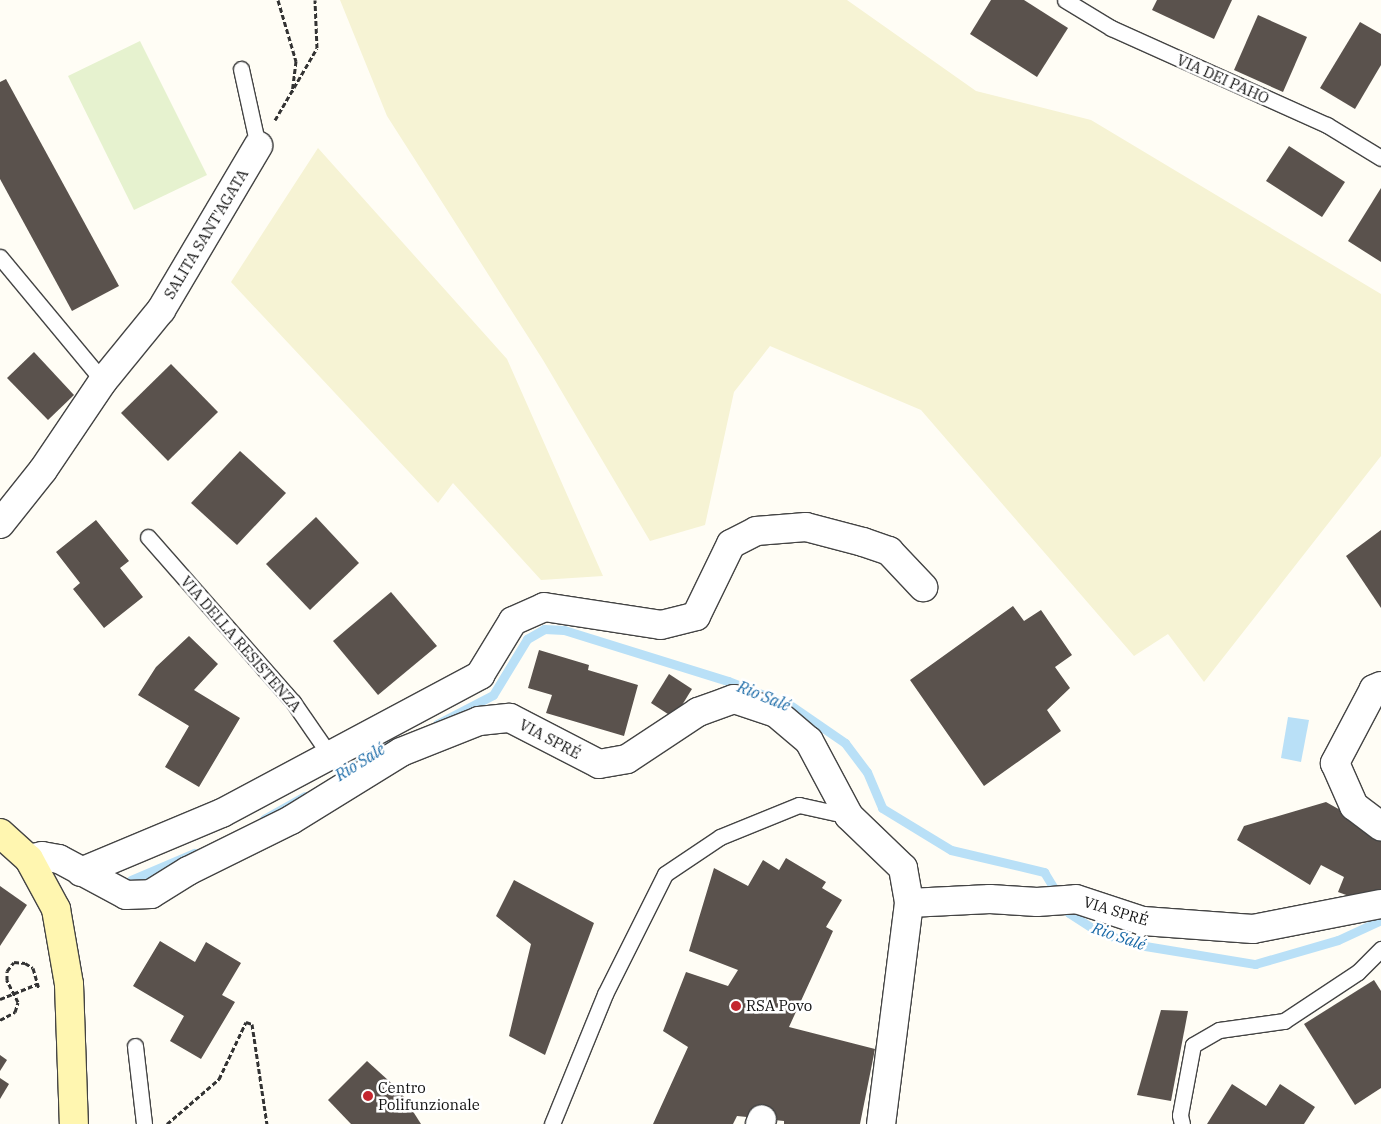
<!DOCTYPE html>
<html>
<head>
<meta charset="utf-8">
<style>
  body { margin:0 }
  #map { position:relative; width:1381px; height:1124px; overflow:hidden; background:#fffdf5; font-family:"IBM Plex Serif",serif }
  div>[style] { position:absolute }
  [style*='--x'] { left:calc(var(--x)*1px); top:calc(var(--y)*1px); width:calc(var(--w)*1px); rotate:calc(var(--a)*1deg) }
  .farmland>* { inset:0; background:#f6f3d4 }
  .pitch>* { inset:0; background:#e6f2cf }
  .water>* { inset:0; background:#b9e0f7 }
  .stream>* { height:9px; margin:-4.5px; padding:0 4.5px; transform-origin:4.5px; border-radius:4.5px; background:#b9e0f7 }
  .building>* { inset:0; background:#5a524d }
  .path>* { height:3px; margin-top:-1.5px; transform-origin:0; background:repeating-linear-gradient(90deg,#333 0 5px,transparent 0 7.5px) }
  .roads { filter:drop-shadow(1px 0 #444) drop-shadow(-1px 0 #444) drop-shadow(0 1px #444) drop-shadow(0 -1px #444) }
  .lane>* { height:15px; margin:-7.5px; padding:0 7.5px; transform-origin:7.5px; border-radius:7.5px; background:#fff }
  .street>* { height:28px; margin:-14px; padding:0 14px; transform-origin:14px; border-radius:14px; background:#fff }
  .secondary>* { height:28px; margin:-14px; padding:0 14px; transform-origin:14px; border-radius:14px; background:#fff6b0 }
  .dots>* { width:14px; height:14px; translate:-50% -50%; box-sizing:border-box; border:2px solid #fff; border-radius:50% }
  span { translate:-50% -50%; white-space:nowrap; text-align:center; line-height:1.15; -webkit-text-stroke:5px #fff; paint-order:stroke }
  .street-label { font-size:15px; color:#111 }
  .poi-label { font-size:15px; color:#111 }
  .left { translate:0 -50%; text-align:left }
  .water-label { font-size:16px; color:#1768a6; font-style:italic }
</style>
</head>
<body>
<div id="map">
  <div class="farmland">
    <i style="clip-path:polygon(340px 0,847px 0,976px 91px,1091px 120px,1381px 294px,1381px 456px,1204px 682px,1168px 634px,1134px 656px,921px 410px,770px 346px,734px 392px,705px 525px,650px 541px,543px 360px,387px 116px)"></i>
    <i style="clip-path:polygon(318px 148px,507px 359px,603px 576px,541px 580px,453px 483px,438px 503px,231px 282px)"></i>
  </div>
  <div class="pitch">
    <i style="clip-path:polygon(140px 41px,207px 175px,134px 210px,68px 76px)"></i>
  </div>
  <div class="water">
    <i style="clip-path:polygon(1288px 717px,1309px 720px,1301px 762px,1281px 758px)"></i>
  </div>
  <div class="stream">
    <i style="--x:437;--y:724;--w:63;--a:-27.4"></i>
    <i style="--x:493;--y:695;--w:66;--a:-58.7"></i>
    <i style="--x:527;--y:639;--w:20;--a:-30"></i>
    <i style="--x:544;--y:629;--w:20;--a:3"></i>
    <i style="--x:564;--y:630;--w:172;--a:17.3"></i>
    <i style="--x:728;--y:681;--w:66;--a:21.2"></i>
    <i style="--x:790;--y:705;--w:67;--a:34.6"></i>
    <i style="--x:845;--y:743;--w:36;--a:53"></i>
    <i style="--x:867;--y:772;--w:39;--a:67"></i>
    <i style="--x:882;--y:808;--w:81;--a:31.3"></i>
    <i style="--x:951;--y:850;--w:96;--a:13.3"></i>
    <i style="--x:1044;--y:872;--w:48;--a:58.6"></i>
    <i style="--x:1069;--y:913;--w:35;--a:33"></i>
    <i style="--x:1098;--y:932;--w:43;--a:17.6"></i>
    <i style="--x:1139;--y:945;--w:118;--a:9.3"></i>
    <i style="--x:1255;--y:964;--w:86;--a:-16.1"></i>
    <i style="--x:1338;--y:940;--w:47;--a:-24.9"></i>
    <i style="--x:348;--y:769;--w:51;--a:-30.6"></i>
    <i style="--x:264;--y:819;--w:47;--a:-29.3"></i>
    <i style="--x:131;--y:880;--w:69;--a:-23.2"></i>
  </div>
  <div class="building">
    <i style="clip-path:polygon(991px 0,1024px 0,1068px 28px,1037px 77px,970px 34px)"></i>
    <i style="clip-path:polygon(1157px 0,1232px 0,1214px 39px,1152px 10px)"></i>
    <i style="clip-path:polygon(1258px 15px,1307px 37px,1283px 92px,1234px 70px)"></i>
    <i style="clip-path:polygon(1360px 22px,1381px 34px,1381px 65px,1355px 109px,1320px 88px)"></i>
    <i style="clip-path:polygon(6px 79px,119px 286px,72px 311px,0 179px,0 82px)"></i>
    <i style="clip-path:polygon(1289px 146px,1345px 182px,1322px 217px,1266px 181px)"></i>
    <i style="clip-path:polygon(1381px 188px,1381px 262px,1348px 241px)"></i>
    <i style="clip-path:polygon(34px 352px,74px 395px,48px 420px,7px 378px)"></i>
    <i style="clip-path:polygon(171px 364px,218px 412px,168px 461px,121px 413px)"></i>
    <i style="clip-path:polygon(240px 451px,286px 493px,237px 545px,191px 503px)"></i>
    <i style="clip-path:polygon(316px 517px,359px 563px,310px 610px,266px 564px)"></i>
    <i style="clip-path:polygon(96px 520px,129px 561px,120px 568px,143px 597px,104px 628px,73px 589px,80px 583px,56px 552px)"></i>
    <i style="clip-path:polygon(1381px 530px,1381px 608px,1346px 556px)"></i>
    <i style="clip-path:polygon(391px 592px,437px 646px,378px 695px,333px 641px)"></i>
    <i style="clip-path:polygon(1013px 606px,1024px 621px,1041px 610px,1072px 655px,1055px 667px,1070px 688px,1047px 710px,1061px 731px,984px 786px,910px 680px)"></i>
    <i style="clip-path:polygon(189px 636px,218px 664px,194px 690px,240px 718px,199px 787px,165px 767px,189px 726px,138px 695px,156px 667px)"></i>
    <i style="clip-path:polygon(539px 650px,589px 665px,588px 670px,638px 685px,624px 736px,546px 713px,552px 695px,528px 688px)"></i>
    <i style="clip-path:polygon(669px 674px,692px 689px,674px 718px,651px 703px)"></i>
    <i style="clip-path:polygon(1326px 802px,1381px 833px,1381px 897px,1360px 900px,1338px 892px,1344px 877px,1321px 865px,1310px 885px,1237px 840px,1244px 826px)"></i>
    <i style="clip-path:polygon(786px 858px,826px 882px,822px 888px,842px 900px,826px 927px,833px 931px,789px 1027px,875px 1049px,860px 1124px,784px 1124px,784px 1121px,737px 1116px,733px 1124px,653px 1124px,688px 1047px,663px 1031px,686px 972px,728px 986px,738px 970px,689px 951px,714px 868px,748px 886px,763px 860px,779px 870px)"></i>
    <i style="clip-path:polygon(514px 880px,594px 923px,545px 1055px,509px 1036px,531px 944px,496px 916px)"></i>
    <i style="clip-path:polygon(0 886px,27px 905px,0 946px)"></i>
    <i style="clip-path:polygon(160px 941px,195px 962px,206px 942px,241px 963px,222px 995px,235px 1002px,201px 1059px,170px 1041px,184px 1016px,133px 986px)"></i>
    <i style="clip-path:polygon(1374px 980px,1381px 991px,1381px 1088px,1355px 1105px,1304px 1024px)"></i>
    <i style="clip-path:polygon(1161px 1010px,1188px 1011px,1171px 1101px,1137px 1095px)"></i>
    <i style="clip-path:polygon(0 1055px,7px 1060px,0 1071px)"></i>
    <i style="clip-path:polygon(367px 1061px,400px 1091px,421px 1124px,351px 1124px,328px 1100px)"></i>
    <i style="clip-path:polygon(0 1078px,9px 1084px,0 1099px)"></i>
    <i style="clip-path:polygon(1232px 1084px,1266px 1106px,1280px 1084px,1315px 1107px,1304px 1124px,1207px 1124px)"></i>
  </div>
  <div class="path">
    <i style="--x:278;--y:0;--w:64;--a:73.6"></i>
    <i style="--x:296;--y:61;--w:31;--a:97"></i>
    <i style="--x:275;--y:120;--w:83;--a:-59.7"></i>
    <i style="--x:317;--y:48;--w:48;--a:-92.4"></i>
    <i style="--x:0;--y:999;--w:40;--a:-22"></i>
    <i style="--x:0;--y:1020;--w:17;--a:-28"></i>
    <i style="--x:15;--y:1012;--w:10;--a:-73"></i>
    <i style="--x:18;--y:1002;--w:25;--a:-117"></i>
    <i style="--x:7;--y:980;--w:9;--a:-90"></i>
    <i style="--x:7;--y:971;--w:11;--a:-52"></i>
    <i style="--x:14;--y:962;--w:11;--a:5"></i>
    <i style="--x:25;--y:963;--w:9;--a:32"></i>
    <i style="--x:33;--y:968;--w:22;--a:74"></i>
    <i style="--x:167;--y:1124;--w:69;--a:-40.9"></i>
    <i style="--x:219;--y:1079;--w:63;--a:-64.7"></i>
    <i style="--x:246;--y:1022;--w:6;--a:18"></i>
    <i style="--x:252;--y:1024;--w:101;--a:81.5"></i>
  </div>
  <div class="roads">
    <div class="lane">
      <i style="--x:1065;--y:0;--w:54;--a:31.3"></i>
      <i style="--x:1111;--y:28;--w:237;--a:24.2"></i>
      <i style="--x:1327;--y:125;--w:63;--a:31.4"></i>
      <i style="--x:241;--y:69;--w:79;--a:77.6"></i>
      <i style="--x:0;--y:257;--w:161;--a:50.3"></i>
      <i style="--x:148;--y:537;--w:220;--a:48.7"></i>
      <i style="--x:293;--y:702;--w:63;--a:55.3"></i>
      <i style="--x:135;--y:1046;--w:79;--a:83.4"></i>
      <i style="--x:552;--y:1124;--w:140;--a:-67.8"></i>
      <i style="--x:605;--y:994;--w:134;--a:-63.4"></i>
      <i style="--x:665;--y:874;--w:66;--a:-33.9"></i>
      <i style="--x:720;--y:837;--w:85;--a:-22.1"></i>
      <i style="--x:799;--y:805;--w:51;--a:12.4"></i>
      <i style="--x:1182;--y:1124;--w:9;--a:-103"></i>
      <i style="--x:1180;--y:1115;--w:71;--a:-79.5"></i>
      <i style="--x:1193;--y:1045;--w:30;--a:-30"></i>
      <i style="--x:1219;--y:1030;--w:66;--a:-7.9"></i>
      <i style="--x:1284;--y:1021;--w:89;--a:-33.5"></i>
      <i style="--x:1358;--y:972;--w:33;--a:-45"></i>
    </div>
    <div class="street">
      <i style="--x:0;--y:524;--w:69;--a:-51.5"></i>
      <i style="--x:43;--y:470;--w:107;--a:-56"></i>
      <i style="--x:103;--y:381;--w:92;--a:-50.8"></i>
      <i style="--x:161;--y:310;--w:191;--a:-59.4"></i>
      <i style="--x:1381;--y:686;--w:8;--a:157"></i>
      <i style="--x:1374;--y:689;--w:84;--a:117.8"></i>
      <i style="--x:1335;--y:763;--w:47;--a:66.2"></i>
      <i style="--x:1354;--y:806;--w:34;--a:37"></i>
      <i style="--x:29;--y:859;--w:13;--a:-13"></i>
      <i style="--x:42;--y:856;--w:17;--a:10"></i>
      <i style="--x:59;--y:859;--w:76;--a:28.2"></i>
      <i style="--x:126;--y:895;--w:25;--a:-2"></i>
      <i style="--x:151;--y:894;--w:44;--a:-31.9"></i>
      <i style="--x:188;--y:871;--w:115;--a:-26.3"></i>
      <i style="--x:291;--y:820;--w:129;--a:-31.7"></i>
      <i style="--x:401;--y:752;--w:84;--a:-21.7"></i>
      <i style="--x:479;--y:721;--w:31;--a:-6"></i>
      <i style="--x:510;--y:718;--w:100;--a:27.3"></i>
      <i style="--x:599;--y:764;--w:28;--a:-10"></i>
      <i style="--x:627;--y:759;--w:85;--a:-33.5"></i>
      <i style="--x:698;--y:712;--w:38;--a:-20"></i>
      <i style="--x:734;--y:699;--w:44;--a:18.4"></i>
      <i style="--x:776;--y:713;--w:43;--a:40.3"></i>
      <i style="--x:809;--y:741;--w:85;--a:61.9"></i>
      <i style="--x:849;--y:816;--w:75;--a:43.9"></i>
      <i style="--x:903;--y:868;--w:36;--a:80"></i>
      <i style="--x:909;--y:903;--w:223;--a:97.2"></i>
      <i style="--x:81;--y:872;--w:153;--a:-22.7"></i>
      <i style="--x:222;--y:813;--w:293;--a:-28.1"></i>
      <i style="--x:480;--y:675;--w:63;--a:-58.6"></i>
      <i style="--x:513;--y:621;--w:34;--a:-24"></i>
      <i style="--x:544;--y:607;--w:118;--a:8.7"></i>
      <i style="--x:661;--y:625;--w:36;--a:-14"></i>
      <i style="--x:696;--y:616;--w:80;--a:-64.1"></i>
      <i style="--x:731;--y:544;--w:28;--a:-27"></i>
      <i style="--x:756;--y:531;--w:50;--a:-4.6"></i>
      <i style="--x:806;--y:527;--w:59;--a:14.7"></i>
      <i style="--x:863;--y:542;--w:28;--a:19"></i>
      <i style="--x:889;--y:551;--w:50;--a:46.6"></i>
      <i style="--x:909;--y:903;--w:81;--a:-2.8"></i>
      <i style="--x:990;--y:899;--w:47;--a:3.7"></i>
      <i style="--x:1037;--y:902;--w:39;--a:-4"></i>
      <i style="--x:1076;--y:899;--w:71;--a:18.2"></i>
      <i style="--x:1143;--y:921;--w:110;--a:4.2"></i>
      <i style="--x:1253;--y:929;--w:130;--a:-11.1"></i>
      <i style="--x:760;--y:1124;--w:5;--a:-68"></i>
    </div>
    <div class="secondary">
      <i style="--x:0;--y:833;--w:39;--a:42"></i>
      <i style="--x:29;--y:859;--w:57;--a:61.6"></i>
      <i style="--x:56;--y:909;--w:76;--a:80.2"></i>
      <i style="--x:69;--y:984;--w:140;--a:88"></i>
    </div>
  </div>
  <div class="dots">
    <i style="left:736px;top:1006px;background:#c4262e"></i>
    <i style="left:368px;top:1096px;background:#c4262e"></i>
  </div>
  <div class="street-label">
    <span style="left:1223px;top:79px;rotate:24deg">VIA DEI PAHO</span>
    <span style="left:206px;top:234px;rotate:-59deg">SALITA SANT'AGATA</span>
    <span style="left:241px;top:644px;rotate:49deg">VIA DELLA RESISTENZA</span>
    <span style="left:550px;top:739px;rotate:28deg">VIA SPRÉ</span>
    <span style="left:1116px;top:911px;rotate:17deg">VIA SPRÉ</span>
  </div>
  <div class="poi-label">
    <span class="left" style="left:746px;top:1006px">RSA Povo</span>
    <span class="left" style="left:378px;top:1096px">Centro<br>Polifunzionale</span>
  </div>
  <div class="water-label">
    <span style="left:764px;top:696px;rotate:22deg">Rio Salé</span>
    <span style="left:360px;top:762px;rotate:-32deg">Rio Salé</span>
    <span style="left:1119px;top:936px;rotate:19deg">Rio Salé</span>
  </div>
</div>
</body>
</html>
